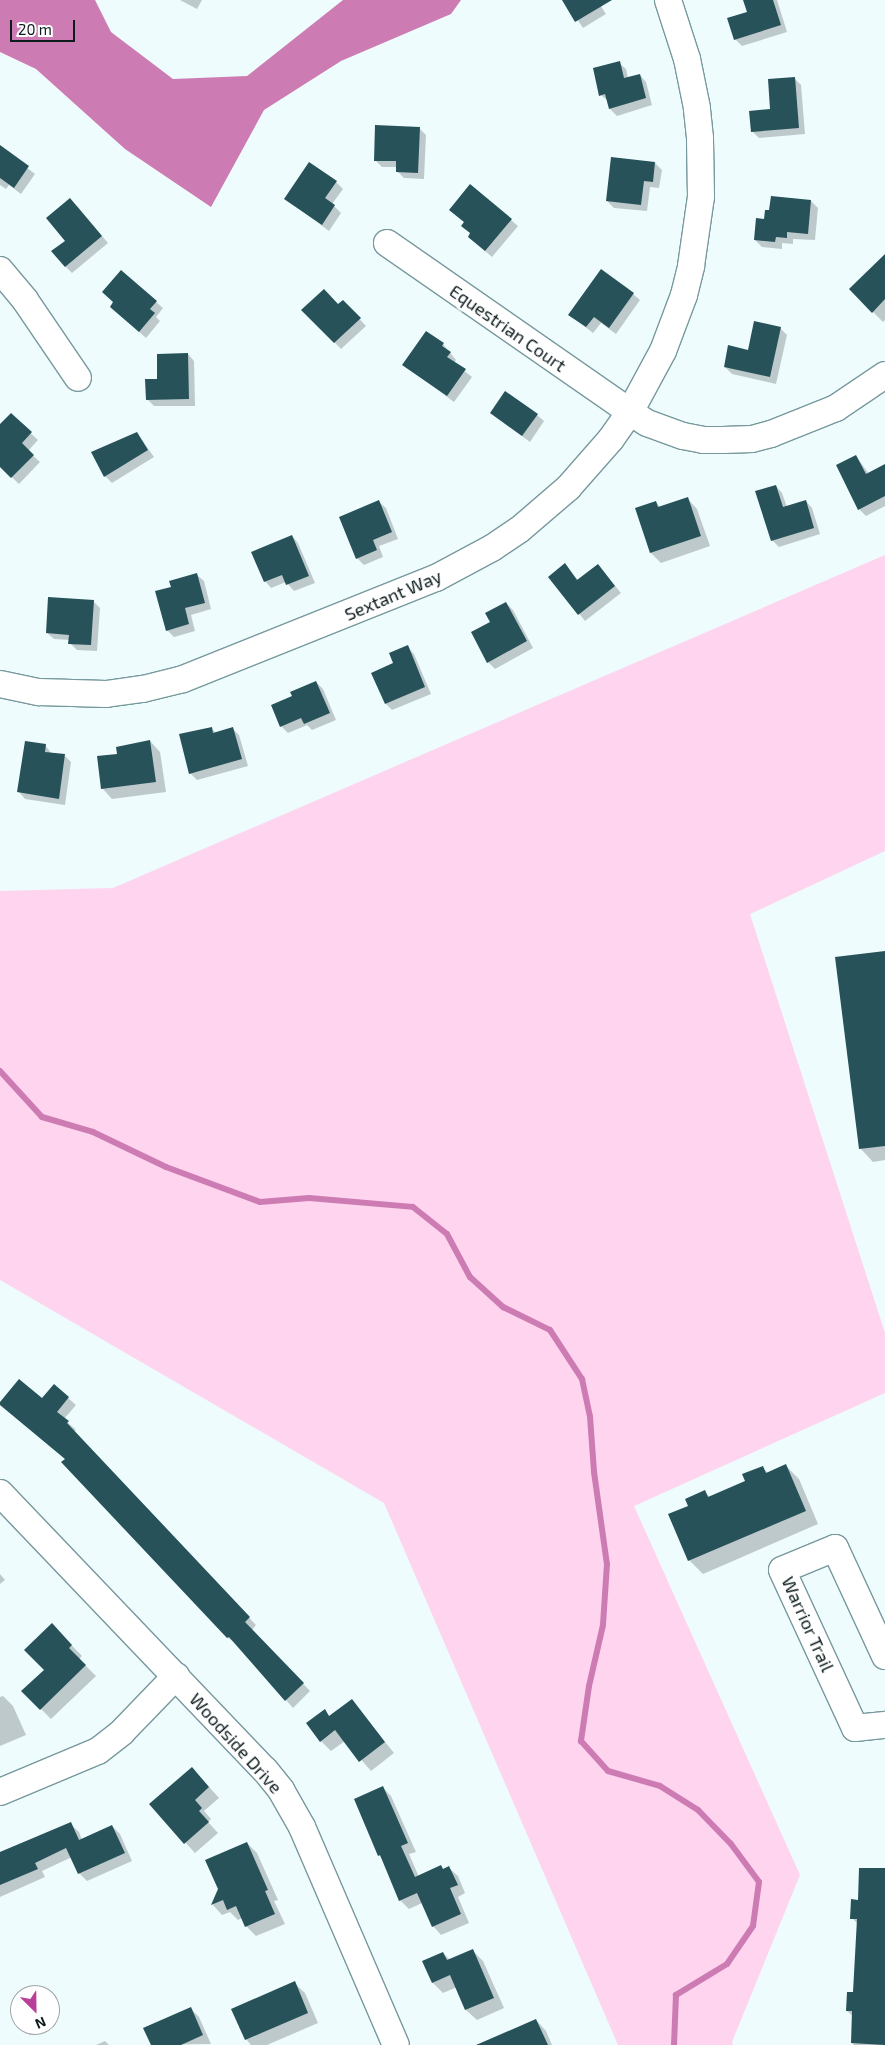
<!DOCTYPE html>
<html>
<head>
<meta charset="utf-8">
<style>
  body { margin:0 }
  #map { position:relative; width:885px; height:2045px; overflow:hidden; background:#eefcfe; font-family:"Exo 2",sans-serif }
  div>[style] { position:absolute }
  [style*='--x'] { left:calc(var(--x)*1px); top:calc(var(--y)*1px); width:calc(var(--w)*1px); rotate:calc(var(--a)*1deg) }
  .green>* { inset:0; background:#fed4ef }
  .water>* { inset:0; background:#cd7cb3 }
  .shadow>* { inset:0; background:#0003 }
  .stream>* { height:6px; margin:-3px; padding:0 3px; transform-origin:3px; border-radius:3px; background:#cd7cb3 }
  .building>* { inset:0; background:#275259 }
  .roads { filter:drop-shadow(1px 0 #77999e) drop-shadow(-1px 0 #77999e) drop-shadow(0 1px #77999e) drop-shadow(0 -1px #77999e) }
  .minor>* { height:26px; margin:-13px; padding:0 13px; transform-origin:13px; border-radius:13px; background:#fff }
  span { translate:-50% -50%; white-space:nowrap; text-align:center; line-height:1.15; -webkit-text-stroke:5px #fff; paint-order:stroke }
  .street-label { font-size:18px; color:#0d1b1d }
  .north { position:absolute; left:10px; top:1985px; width:50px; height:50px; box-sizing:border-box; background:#fff; border:1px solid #9ea4a5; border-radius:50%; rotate:157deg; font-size:14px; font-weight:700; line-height:20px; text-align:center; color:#0d1b1d }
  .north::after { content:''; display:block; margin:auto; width:18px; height:22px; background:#b74198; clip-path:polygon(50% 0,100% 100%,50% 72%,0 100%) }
  .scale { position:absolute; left:10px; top:20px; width:65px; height:22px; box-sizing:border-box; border:2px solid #0d1b1d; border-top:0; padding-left:6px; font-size:15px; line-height:18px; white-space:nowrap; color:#0d1b1d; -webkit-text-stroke:4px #fff; paint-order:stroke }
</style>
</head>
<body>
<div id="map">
  <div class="green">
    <i style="clip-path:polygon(885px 555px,885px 851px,750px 914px,885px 1333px,885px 1393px,634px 1506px,800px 1875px,732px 2042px,733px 2045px,618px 2045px,384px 1503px,0 1280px,0 891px,113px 888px)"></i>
  </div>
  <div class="water">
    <i style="clip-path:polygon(0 0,95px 0,111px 32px,173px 79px,247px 76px,343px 0,461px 0,451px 14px,341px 61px,264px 110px,211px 207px,125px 149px,36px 69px,0 52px)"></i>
  </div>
  <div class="shadow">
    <i style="clip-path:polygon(180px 0,202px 0,197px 9px)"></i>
    <i style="clip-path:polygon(564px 0,597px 0,606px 14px,583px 28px)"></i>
    <i style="clip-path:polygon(745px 0,777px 0,787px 32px,742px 46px,735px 39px,749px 12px)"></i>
    <i style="clip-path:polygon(619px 63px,626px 69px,628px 78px,640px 75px,646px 82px,652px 105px,617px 116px,610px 109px,608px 101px,601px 95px)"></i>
    <i style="clip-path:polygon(794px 78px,801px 85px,805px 134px,759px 138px,752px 131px,772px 110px)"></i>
    <i style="clip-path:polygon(419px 128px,426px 135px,424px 179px,404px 178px,397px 171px,397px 167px,382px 167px,375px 160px)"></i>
    <i style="clip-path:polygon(0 147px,35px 174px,21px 194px,9px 185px,6px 189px,0 185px)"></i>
    <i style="clip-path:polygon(655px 163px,662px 170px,659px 188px,650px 187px,647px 211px,614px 208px,607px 201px)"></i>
    <i style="clip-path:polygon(336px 182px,343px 189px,332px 204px,341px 213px,329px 231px,286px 199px)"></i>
    <i style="clip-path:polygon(811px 201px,818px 208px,815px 240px,793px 239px,793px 244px,782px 243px,782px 249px,762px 247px,755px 240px,765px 221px)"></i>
    <i style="clip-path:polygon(77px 206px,108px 243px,72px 273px,65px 266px,66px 241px)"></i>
    <i style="clip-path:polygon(457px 216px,511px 220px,518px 226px,492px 257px,476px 243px,465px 223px)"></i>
    <i style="clip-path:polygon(885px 255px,885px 320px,883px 322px,850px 289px)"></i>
    <i style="clip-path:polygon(121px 272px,163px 308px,156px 317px,160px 321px,146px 338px,118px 313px,115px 302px)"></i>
    <i style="clip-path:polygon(633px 294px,640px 300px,616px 334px,601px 323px,593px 333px,570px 315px)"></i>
    <i style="clip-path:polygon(343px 301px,366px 326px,341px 349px,303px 310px,339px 305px)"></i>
    <i style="clip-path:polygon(780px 328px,787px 335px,776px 384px,732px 374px,725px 367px)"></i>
    <i style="clip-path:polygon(443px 344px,456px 360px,454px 363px,472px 377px,454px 402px,404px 365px)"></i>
    <i style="clip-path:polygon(188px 354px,194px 361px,195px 406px,154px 406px,147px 399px,158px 381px)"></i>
    <i style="clip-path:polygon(491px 413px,537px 415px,544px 421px,530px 442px)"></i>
    <i style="clip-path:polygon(11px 415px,38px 440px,28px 451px,40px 462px,19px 484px,0 466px,0 426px)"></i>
    <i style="clip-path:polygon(137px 433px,154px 457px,112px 483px,105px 476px,93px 453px)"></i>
    <i style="clip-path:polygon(856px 456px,869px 474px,885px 466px,885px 506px,866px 516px,859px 509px)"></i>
    <i style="clip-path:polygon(776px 486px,782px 493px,787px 507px,806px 501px,812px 508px,820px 534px,779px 547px,772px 540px)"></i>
    <i style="clip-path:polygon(687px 498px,697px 509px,710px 546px,661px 563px,651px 553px,656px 502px,660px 507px)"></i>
    <i style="clip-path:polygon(379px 502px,386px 508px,398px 539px,379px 546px,383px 557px,364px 565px,357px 558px)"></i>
    <i style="clip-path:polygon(292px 536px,298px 543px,315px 583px,294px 591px,286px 582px,271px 588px,265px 581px)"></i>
    <i style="clip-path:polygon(565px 565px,578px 580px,598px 565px,621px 593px,585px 621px,550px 577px)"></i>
    <i style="clip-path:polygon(197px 575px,204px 581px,211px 609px,191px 615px,195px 631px,174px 637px,167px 630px,172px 588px)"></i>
    <i style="clip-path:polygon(93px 601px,100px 608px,97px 651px,77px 650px,70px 643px,70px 640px,54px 639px,47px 633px)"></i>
    <i style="clip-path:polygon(506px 603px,513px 610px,533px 648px,495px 669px,488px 662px)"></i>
    <i style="clip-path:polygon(407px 647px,414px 654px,431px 694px,392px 710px,386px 704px,394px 664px)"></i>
    <i style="clip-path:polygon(316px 682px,323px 689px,336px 720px,312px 730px,307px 725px,288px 733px,281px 726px,294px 697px)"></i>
    <i style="clip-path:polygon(212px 729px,216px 733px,233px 729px,239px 735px,248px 766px,197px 780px,190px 773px)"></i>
    <i style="clip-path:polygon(150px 741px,160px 752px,166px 792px,112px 799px,102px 788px,118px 755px)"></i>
    <i style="clip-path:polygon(45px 745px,52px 754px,65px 756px,71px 762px,65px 805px,25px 799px,19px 792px)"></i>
    <i style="clip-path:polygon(885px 952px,885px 1160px,873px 1162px,860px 1148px)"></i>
    <i style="clip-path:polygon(68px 1398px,76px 1405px,64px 1419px,76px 1430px,74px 1432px,256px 1625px,252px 1630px,310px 1691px,293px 1708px,237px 1644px,228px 1638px,63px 1462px,66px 1459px,0 1404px)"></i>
    <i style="clip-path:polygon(786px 1466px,799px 1479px,818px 1524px,703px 1574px,689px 1560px,690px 1507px,705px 1492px,711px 1498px,746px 1482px,762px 1467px,768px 1473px)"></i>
    <i style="clip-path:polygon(0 1574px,5px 1580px,0 1584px)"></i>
    <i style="clip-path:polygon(52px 1625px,82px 1656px,79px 1659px,96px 1676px,51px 1719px,23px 1691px,45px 1670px)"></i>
    <i style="clip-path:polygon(3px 1696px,13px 1706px,26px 1735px,0 1746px,0 1697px)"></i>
    <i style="clip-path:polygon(352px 1701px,394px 1753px,371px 1771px,345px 1741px,331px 1751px,321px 1741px,324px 1711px,330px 1717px)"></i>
    <i style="clip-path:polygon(202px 1779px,219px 1798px,204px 1811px,211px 1819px,208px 1822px,218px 1833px,195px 1853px,151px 1805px)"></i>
    <i style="clip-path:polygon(383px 1788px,391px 1796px,416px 1852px,409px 1854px,419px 1877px,449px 1868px,458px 1876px,465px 1893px,458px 1897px,469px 1923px,441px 1935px,433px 1926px,422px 1903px,409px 1909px,400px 1900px,384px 1861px,379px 1855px)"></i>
    <i style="clip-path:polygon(70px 1824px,79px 1832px,82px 1840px,112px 1826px,120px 1834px,132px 1861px,87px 1881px,79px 1873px,72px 1857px,42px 1871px,45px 1877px,0 1897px,0 1852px)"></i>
    <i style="clip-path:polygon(247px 1843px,257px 1853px,278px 1900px,274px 1901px,285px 1924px,256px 1936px,246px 1926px,242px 1918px,238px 1920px,230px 1912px,222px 1915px,213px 1905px,219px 1889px)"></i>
    <i style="clip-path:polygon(885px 1870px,885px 2045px,854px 2045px,852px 2043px,853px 2016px,847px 2011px,855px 1993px,858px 1924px,852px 1918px,859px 1901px)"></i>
    <i style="clip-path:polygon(473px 1951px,483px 1961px,504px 2008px,477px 2020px,466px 2010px,457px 1987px,443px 1993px,433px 1983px,443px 1953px,450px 1960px)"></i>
    <i style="clip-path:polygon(294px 1983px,305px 1993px,318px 2023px,267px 2045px,251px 2045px,246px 2039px)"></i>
    <i style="clip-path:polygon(191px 2009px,199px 2017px,211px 2044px,152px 2045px)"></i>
    <i style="clip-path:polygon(536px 2020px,546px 2031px,552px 2045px,503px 2045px)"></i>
    <i style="clip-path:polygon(105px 2041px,109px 2045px,96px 2045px)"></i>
  </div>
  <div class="stream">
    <i style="--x:0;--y:1071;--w:62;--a:47.6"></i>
    <i style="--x:42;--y:1117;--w:53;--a:16.4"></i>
    <i style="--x:93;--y:1132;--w:81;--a:25.6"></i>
    <i style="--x:166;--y:1167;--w:100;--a:20.4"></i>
    <i style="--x:260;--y:1202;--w:49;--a:-4.7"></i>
    <i style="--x:309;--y:1198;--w:104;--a:4.9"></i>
    <i style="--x:413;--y:1207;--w:43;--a:38.5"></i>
    <i style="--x:447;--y:1234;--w:49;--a:61.9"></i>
    <i style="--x:470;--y:1277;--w:45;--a:42.3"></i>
    <i style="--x:503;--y:1307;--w:52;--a:26.1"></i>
    <i style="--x:550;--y:1330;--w:59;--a:56.9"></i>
    <i style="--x:582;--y:1379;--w:39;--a:78"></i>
    <i style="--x:590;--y:1417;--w:55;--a:85.8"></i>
    <i style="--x:594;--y:1472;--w:93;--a:82"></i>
    <i style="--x:607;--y:1564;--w:61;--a:93.8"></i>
    <i style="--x:603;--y:1625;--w:63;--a:102.9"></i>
    <i style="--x:589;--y:1686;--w:56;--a:98.3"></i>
    <i style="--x:581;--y:1741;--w:40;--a:48"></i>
    <i style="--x:608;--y:1771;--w:54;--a:16.1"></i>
    <i style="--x:660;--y:1786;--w:45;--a:32.3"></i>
    <i style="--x:698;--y:1810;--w:47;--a:45.9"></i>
    <i style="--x:731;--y:1844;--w:47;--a:53.6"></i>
    <i style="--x:759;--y:1882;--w:44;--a:97.8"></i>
    <i style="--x:753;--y:1926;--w:46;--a:124.4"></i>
    <i style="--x:727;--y:1964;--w:60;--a:148.7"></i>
    <i style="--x:676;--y:1995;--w:50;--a:92.3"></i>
  </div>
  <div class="building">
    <i style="clip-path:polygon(562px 0,612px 0,575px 22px)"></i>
    <i style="clip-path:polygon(743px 0,773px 0,781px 25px,734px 40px,727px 18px,747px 12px)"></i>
    <i style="clip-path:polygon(620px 61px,624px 78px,640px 74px,646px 98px,609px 109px,605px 94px,599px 96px,593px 68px)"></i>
    <i style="clip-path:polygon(795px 77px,799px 128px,751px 132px,749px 111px,770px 109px,768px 79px)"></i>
    <i style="clip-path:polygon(375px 125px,420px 127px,418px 173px,396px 172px,396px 161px,374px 161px)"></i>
    <i style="clip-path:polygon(0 145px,29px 166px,14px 188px,0 178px)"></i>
    <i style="clip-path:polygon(611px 157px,655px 162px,653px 182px,644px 181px,641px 205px,606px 201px)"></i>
    <i style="clip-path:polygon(309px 162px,337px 181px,325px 198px,335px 205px,322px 225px,284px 199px)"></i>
    <i style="clip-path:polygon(470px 184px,512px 219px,485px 251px,468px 237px,470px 233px,461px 226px,464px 222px,449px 210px)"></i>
    <i style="clip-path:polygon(771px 196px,811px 200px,808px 234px,787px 232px,787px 238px,776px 237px,775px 242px,754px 240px,756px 218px,764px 219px,765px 210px,769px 210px)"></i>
    <i style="clip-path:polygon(70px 198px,102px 236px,65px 267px,51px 251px,65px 241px,46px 218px)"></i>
    <i style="clip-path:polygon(885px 254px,885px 299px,872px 313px,849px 289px)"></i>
    <i style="clip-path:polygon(601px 269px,634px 293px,609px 328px,594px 317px,586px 327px,568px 315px)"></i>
    <i style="clip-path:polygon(121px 270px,157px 301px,150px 309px,155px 313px,139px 332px,110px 307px,113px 302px,102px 292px)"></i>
    <i style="clip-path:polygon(324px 289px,338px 304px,343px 300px,361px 318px,334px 343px,301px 310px)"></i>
    <i style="clip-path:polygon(754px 321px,781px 327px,770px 377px,724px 367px,728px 345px,748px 350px)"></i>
    <i style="clip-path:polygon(426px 331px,444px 343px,442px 346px,451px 352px,447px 357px,466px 369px,447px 396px,402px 365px)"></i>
    <i style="clip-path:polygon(188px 353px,189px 399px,146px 400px,145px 379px,157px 379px,157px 354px)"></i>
    <i style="clip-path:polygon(505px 391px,538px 414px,522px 436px,490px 413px)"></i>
    <i style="clip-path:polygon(11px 413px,32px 432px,22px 443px,34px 455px,11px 478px,0 467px,0 424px)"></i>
    <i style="clip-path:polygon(137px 432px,148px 450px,104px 477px,91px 452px)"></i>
    <i style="clip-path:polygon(856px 455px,866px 474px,885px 464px,885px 496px,858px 510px,836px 465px)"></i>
    <i style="clip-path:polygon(776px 485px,783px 507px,806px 500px,814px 528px,771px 541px,755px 491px)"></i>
    <i style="clip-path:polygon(688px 497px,701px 536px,650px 553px,635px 508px,656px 501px,658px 507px)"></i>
    <i style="clip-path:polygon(379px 500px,392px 532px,373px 540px,377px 550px,356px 559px,339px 517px)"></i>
    <i style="clip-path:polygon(292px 535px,309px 576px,286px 585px,282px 575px,264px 582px,251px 552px)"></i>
    <i style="clip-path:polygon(565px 563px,577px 580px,598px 564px,615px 586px,578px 615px,548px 577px)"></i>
    <i style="clip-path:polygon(197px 573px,205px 603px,185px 608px,189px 624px,166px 631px,155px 591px,171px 587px,169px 581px)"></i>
    <i style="clip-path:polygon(48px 597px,94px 600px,91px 645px,68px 644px,69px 635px,46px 633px)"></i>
    <i style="clip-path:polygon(506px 602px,527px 641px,487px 663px,471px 632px,490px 622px,485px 613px)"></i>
    <i style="clip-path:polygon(408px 645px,425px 687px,385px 704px,371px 673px,393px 663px,389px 653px)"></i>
    <i style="clip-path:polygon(316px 681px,330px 713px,304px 724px,301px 718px,280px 727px,271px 705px,292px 696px,290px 692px)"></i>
    <i style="clip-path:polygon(212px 727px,213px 733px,233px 727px,242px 759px,189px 774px,179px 734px)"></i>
    <i style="clip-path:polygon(150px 740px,156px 782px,101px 789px,97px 756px,117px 754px,116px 747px)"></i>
    <i style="clip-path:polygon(25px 741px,46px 744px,45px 752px,65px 754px,59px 799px,17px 792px)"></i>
    <i style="clip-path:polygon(885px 951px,885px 1146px,859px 1149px,835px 957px)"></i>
    <i style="clip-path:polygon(19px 1379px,42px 1398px,54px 1384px,69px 1397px,57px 1412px,69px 1421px,67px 1423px,250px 1617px,245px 1622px,304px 1683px,285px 1701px,229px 1637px,227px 1638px,61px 1462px,65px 1459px,0 1405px,0 1402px)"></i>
    <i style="clip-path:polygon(786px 1464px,806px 1511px,688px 1561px,668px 1514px,688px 1506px,685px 1499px,705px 1490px,708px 1497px,745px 1481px,742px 1474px,763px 1466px,766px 1473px)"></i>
    <i style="clip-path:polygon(52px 1623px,72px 1645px,69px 1648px,86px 1665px,40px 1710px,21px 1691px,44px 1670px,24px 1650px)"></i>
    <i style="clip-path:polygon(352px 1699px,385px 1742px,359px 1762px,335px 1730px,320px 1742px,306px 1723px,325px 1709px,329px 1716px)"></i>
    <i style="clip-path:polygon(192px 1767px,209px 1787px,195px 1800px,202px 1808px,199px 1811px,209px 1822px,184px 1844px,149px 1804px)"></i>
    <i style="clip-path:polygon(383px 1786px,408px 1843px,401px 1846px,415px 1877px,441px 1865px,443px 1869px,449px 1866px,458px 1885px,450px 1888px,461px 1914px,432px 1927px,417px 1893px,399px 1901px,380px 1855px,378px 1856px,354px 1799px)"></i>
    <i style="clip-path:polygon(71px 1822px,79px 1840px,112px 1825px,125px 1853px,78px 1874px,66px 1848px,35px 1863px,38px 1869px,0 1885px,0 1852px)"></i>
    <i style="clip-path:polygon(247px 1842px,268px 1890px,265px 1891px,275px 1914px,245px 1927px,236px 1906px,227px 1910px,223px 1900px,211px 1905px,218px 1889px,205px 1860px)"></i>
    <i style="clip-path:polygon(859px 1868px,885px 1868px,885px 2045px,851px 2043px,852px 2011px,846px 2011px,847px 1992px,853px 1992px,857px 1919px,850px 1919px,851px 1899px,858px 1900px)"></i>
    <i style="clip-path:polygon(473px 1949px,494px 1998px,465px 2010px,450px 1975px,432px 1983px,422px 1961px,443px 1952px,447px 1960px)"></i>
    <i style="clip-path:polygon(295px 1981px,308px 2013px,245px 2040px,231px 2009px)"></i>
    <i style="clip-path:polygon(191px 2007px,203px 2035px,181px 2045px,151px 2045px,143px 2028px)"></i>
    <i style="clip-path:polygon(536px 2019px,548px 2045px,476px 2045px)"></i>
  </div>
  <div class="roads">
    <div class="minor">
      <i style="--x:387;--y:243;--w:296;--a:34.8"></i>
      <i style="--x:630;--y:412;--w:20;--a:33"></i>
      <i style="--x:647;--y:423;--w:38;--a:20"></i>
      <i style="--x:683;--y:436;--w:20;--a:11"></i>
      <i style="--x:703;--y:440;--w:20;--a:0"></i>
      <i style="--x:723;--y:440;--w:29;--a:-2"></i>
      <i style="--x:752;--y:439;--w:20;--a:-15"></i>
      <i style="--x:771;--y:434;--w:70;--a:-21.8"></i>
      <i style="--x:836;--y:408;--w:59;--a:-34"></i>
      <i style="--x:0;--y:270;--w:39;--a:50"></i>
      <i style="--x:25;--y:300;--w:94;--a:55.8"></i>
      <i style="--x:0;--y:684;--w:40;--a:12"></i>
      <i style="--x:39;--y:692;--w:67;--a:1.7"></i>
      <i style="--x:106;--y:694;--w:37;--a:-8"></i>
      <i style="--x:143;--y:689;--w:41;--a:-14"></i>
      <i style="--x:183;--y:679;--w:272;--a:-21.8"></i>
      <i style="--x:436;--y:578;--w:64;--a:-28.2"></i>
      <i style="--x:492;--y:548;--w:32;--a:-34"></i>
      <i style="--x:519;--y:530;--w:65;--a:-40.6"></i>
      <i style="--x:568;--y:488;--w:65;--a:-48.7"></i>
      <i style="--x:611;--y:439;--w:33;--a:-55"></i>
      <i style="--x:630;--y:412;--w:69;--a:-61.6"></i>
      <i style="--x:663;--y:351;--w:60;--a:-69.4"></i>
      <i style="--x:684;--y:295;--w:30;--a:-76"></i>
      <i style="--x:691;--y:266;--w:70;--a:-81.8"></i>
      <i style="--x:701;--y:197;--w:59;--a:-91"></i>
      <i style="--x:700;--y:138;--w:30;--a:-96"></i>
      <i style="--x:697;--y:108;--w:50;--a:-101.5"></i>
      <i style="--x:687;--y:59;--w:62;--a:-107.9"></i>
      <i style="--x:0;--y:1493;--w:383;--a:46.3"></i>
      <i style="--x:265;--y:1770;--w:26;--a:51"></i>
      <i style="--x:281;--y:1790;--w:43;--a:60.4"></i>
      <i style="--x:302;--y:1827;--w:237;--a:66.7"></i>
      <i style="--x:885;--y:1656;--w:119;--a:-114.8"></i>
      <i style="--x:835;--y:1548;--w:57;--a:157.5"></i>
      <i style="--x:782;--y:1570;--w:174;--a:65.2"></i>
      <i style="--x:855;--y:1728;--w:30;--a:-6"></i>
      <i style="--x:0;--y:1792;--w:106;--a:-22.7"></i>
      <i style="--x:98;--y:1751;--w:31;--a:-38"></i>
      <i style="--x:122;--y:1732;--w:78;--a:-46"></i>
    </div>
  </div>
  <div class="street-label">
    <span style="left:508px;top:328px;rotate:35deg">Equestrian Court</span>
    <span style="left:393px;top:595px;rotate:-23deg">Sextant Way</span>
    <span style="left:808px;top:1624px;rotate:66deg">Warrior Trail</span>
    <span style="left:236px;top:1743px;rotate:48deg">Woodside Drive</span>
  </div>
  <div class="north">N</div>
  <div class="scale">20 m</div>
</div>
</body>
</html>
